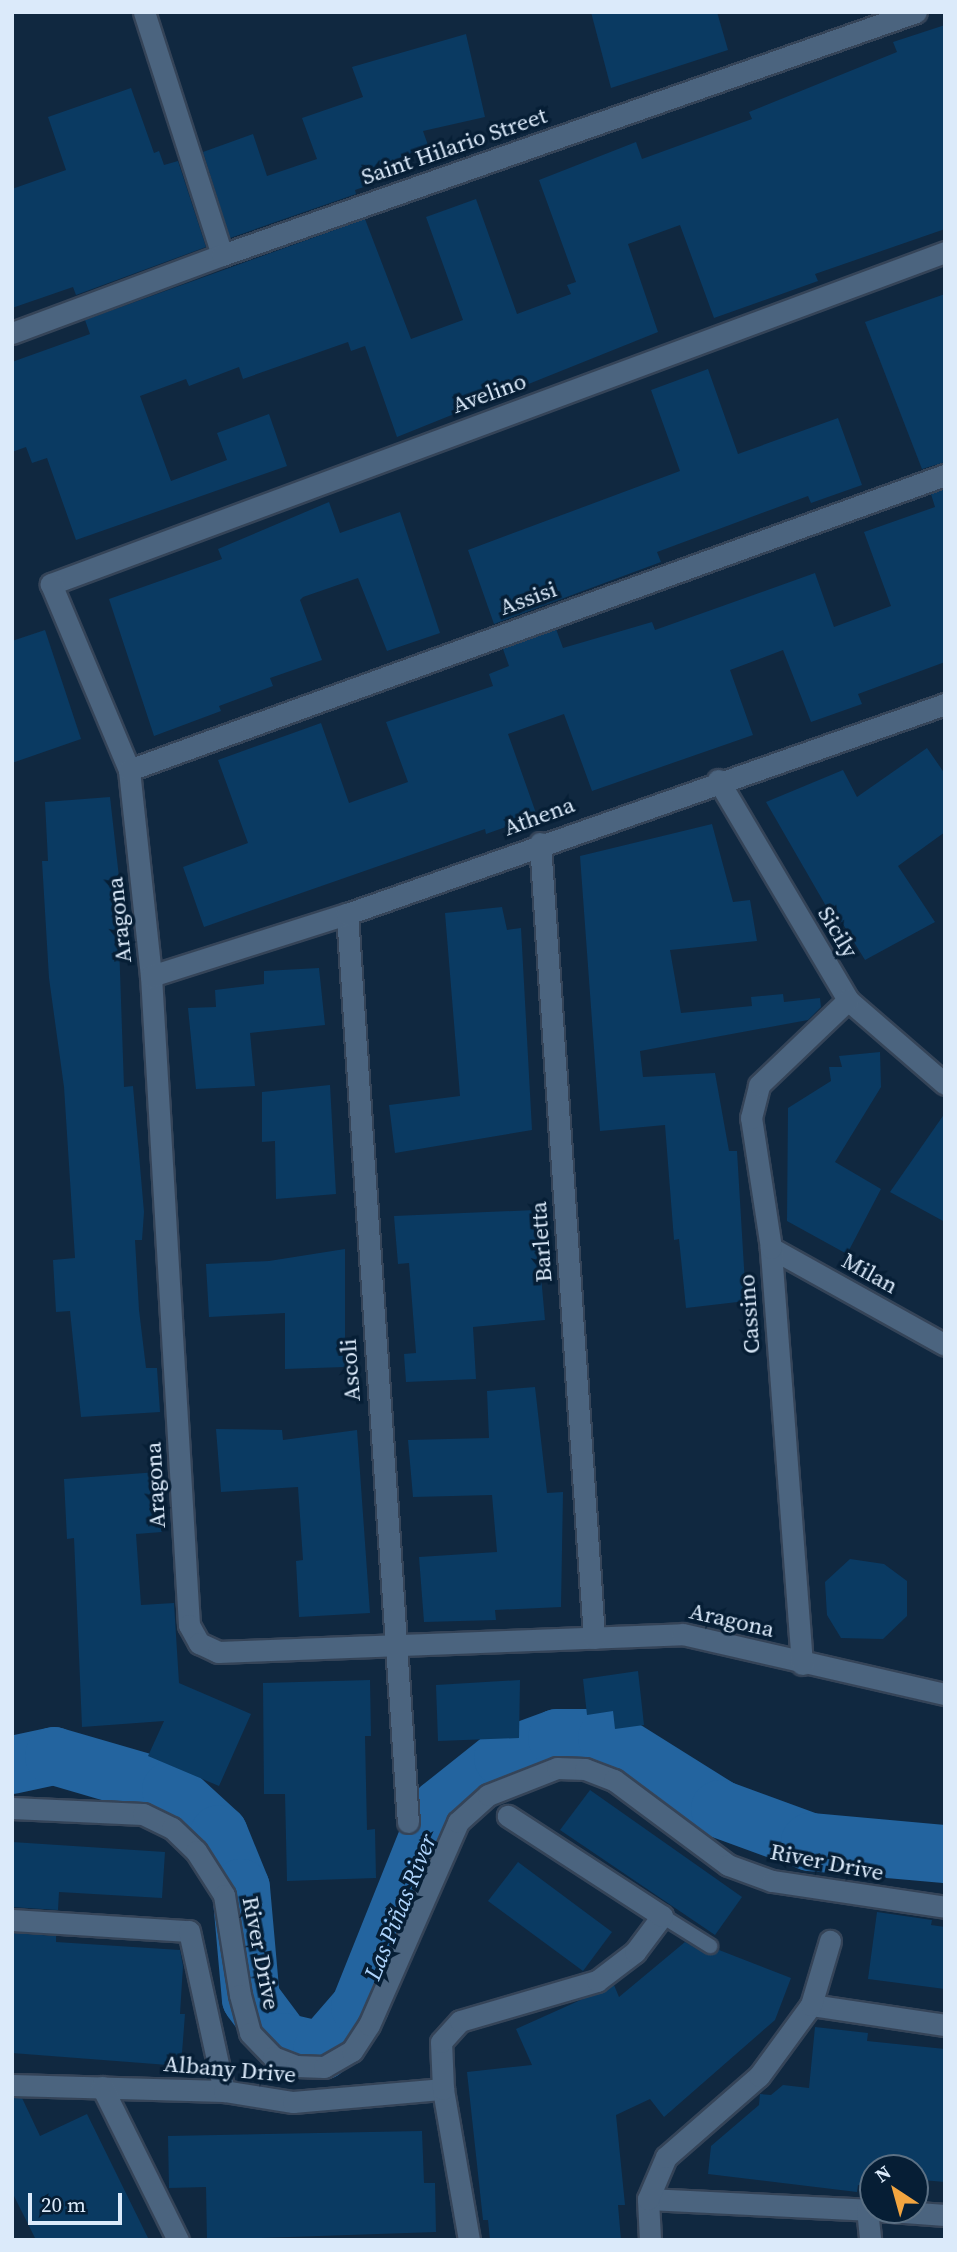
<!DOCTYPE html>
<html>
<head>
<meta charset="utf-8">
<style>
  body { margin:0 }
  #map { position:relative; width:957px; height:2252px; overflow:hidden; background:#102840; font-family:"Source Serif 4",serif }
  div>[style] { position:absolute }
  [style*='--x'] { left:calc(var(--x)*1px); top:calc(var(--y)*1px); width:calc(var(--w)*1px); rotate:calc(var(--a)*1deg) }
  .river>* { height:58px; margin:-29px; padding:0 29px; transform-origin:29px; border-radius:29px; background:#23649f }
  .building>* { inset:0; background:#0a3a62 }
  .roads { filter:drop-shadow(2px 0 #354458) drop-shadow(-2px 0 #354458) drop-shadow(0 2px #354458) drop-shadow(0 -2px #354458) }
  .lane>* { height:14px; margin:-7px; padding:0 7px; transform-origin:7px; border-radius:7px; background:#4b647f }
  .street>* { height:21px; margin:-10.5px; padding:0 10.5px; transform-origin:10.5px; border-radius:10.5px; background:#4b647f }
  span { translate:-50% -50%; white-space:nowrap; text-align:center; line-height:1.15; -webkit-text-stroke:7px #061e35; paint-order:stroke }
  .street-label { font-size:23px; color:#dbeafa }
  .water-label { font-size:24px; color:#aed4fc; font-style:italic }
  .frame { position:absolute; inset:0; border:14px solid #dbeafa; pointer-events:none }
  .north { position:absolute; left:859px; top:2154px; width:70px; height:70px; box-sizing:border-box; background:#061e35; border:2px solid #5b7084; border-radius:50%; rotate:324deg; font-size:19px; font-weight:700; line-height:28px; text-align:center; color:#dbeafa }
  .north::after { content:''; display:block; margin:auto; width:24px; height:32px; background:#f2a540; clip-path:polygon(50% 0,100% 100%,50% 72%,0 100%) }
  .scale { position:absolute; left:28px; top:2193px; width:94px; height:32px; box-sizing:border-box; border:4px solid #dbeafa; border-top:0; padding-left:9px; font-size:21px; line-height:24px; white-space:nowrap; color:#dbeafa; -webkit-text-stroke:5px #061e35; paint-order:stroke }
</style>
</head>
<body>
<div id="map">
  <div class="river">
    <i style="--x:12;--y:1765;--w:43;--a:-12.1"></i>
    <i style="--x:54;--y:1756;--w:122;--a:16.2"></i>
    <i style="--x:171;--y:1790;--w:65;--a:42.5"></i>
    <i style="--x:219;--y:1834;--w:58;--a:67.8"></i>
    <i style="--x:241;--y:1888;--w:111;--a:84.9"></i>
    <i style="--x:251;--y:1999;--w:54;--a:53.3"></i>
    <i style="--x:283;--y:2042;--w:40;--a:13"></i>
    <i style="--x:322;--y:2051;--w:58;--a:-49.2"></i>
    <i style="--x:360;--y:2007;--w:213;--a:-68.2"></i>
    <i style="--x:439;--y:1809;--w:82;--a:-38.6"></i>
    <i style="--x:503;--y:1758;--w:58;--a:-20.3"></i>
    <i style="--x:557;--y:1738;--w:50;--a:0"></i>
    <i style="--x:607;--y:1738;--w:133;--a:32.1"></i>
    <i style="--x:720;--y:1809;--w:96;--a:20.1"></i>
    <i style="--x:810;--y:1842;--w:136;--a:5.1"></i>
  </div>
  <div class="building">
    <i style="clip-path:polygon(591px 12px,717px 12px,728px 50px,611px 88px)"></i>
    <i style="clip-path:polygon(945px 25px,945px 229px,815px 274px,818px 281px,714px 318px,680px 225px,628px 244px,658px 332px,397px 437px,365px 346px,351px 351px,348px 342px,243px 379px,239px 367px,189px 386px,186px 379px,140px 396px,171px 481px,227px 460px,217px 433px,269px 414px,287px 466px,76px 540px,47px 458px,32px 463px,26px 447px,12px 452px,12px 362px,90px 334px,85px 320px,365px 219px,411px 339px,463px 320px,426px 217px,476px 199px,517px 314px,571px 294px,567px 285px,576px 282px,539px 180px,636px 142px,642px 159px,752px 119px,749px 112px,897px 52px,893px 42px)"></i>
    <i style="clip-path:polygon(466px 34px,485px 117px,423px 131px,429px 148px,376px 166px,381px 181px,355px 190px,356px 194px,230px 238px,203px 152px,253px 134px,267px 176px,317px 159px,302px 118px,363px 97px,352px 67px)"></i>
    <i style="clip-path:polygon(131px 88px,154px 153px,159px 151px,164px 165px,178px 161px,206px 247px,76px 295px,73px 287px,12px 308px,12px 189px,66px 170px,48px 117px)"></i>
    <i style="clip-path:polygon(945px 294px,945px 462px,922px 469px,865px 322px)"></i>
    <i style="clip-path:polygon(708px 369px,738px 454px,838px 418px,862px 485px,811px 503px,808px 496px,657px 552px,661px 562px,494px 624px,468px 550px,680px 471px,651px 390px)"></i>
    <i style="clip-path:polygon(945px 489px,945px 662px,858px 694px,862px 704px,811px 722px,783px 650px,730px 670px,753px 735px,592px 791px,564px 714px,508px 734px,537px 816px,486px 834px,485px 829px,204px 927px,183px 867px,248px 843px,218px 760px,321px 723px,349px 803px,408px 782px,386px 722px,493px 686px,489px 674px,509px 666px,503px 649px,556px 629px,563px 648px,652px 622px,655px 630px,815px 573px,834px 627px,891px 606px,864px 532px,935px 507px,931px 494px)"></i>
    <i style="clip-path:polygon(329px 502px,340px 533px,400px 512px,440px 633px,387px 651px,358px 578px,303px 597px,300px 600px,322px 660px,270px 678px,273px 686px,219px 706px,221px 711px,154px 736px,109px 599px,222px 559px,218px 549px)"></i>
    <i style="clip-path:polygon(45px 630px,81px 739px,12px 763px,12px 641px)"></i>
    <i style="clip-path:polygon(927px 748px,945px 774px,945px 832px,898px 866px,935px 922px,865px 960px,830px 903px,826px 906px,766px 802px,843px 770px,857px 797px)"></i>
    <i style="clip-path:polygon(110px 797px,123px 913px,118px 914px,124px 1087px,133px 1086px,144px 1212px,142px 1240px,135px 1240px,139px 1310px,146px 1368px,157px 1368px,160px 1412px,81px 1417px,70px 1311px,56px 1312px,53px 1260px,75px 1258px,64px 1087px,49px 978px,42px 861px,48px 861px,45px 802px)"></i>
    <i style="clip-path:polygon(712px 824px,733px 902px,750px 900px,757px 941px,670px 950px,681px 1013px,752px 1006px,751px 997px,783px 994px,784px 1002px,820px 998px,821px 1007px,808px 1020px,640px 1051px,643px 1077px,715px 1073px,729px 1151px,737px 1151px,746px 1301px,686px 1308px,679px 1239px,674px 1240px,665px 1125px,600px 1131px,580px 856px)"></i>
    <i style="clip-path:polygon(502px 907px,507px 930px,521px 928px,532px 1130px,395px 1153px,389px 1105px,460px 1096px,445px 913px)"></i>
    <i style="clip-path:polygon(319px 968px,325px 1025px,250px 1033px,255px 1086px,196px 1089px,188px 1008px,216px 1007px,215px 990px,264px 984px,264px 971px)"></i>
    <i style="clip-path:polygon(880px 1052px,881px 1087px,835px 1162px,881px 1189px,847px 1254px,787px 1221px,788px 1108px,831px 1081px,829px 1067px,842px 1067px,839px 1056px)"></i>
    <i style="clip-path:polygon(330px 1085px,336px 1194px,276px 1199px,275px 1141px,262px 1142px,262px 1092px)"></i>
    <i style="clip-path:polygon(945px 1113px,945px 1222px,890px 1192px)"></i>
    <i style="clip-path:polygon(535px 1210px,545px 1320px,473px 1327px,476px 1379px,406px 1382px,404px 1354px,416px 1353px,409px 1263px,398px 1264px,394px 1216px)"></i>
    <i style="clip-path:polygon(345px 1249px,345px 1367px,285px 1369px,285px 1313px,209px 1317px,206px 1264px,269px 1261px)"></i>
    <i style="clip-path:polygon(535px 1387px,547px 1493px,563px 1492px,561px 1607px,495px 1610px,496px 1620px,424px 1622px,419px 1557px,497px 1552px,492px 1495px,413px 1497px,408px 1440px,489px 1438px,487px 1391px)"></i>
    <i style="clip-path:polygon(216px 1429px,282px 1430px,283px 1440px,357px 1430px,370px 1613px,299px 1617px,296px 1561px,303px 1560px,298px 1487px,221px 1492px)"></i>
    <i style="clip-path:polygon(158px 1472px,162px 1532px,136px 1534px,141px 1605px,174px 1603px,179px 1683px,251px 1714px,219px 1786px,148px 1756px,164px 1721px,82px 1727px,74px 1538px,67px 1539px,64px 1479px)"></i>
    <i style="clip-path:polygon(850px 1559px,884px 1564px,907px 1581px,907px 1616px,883px 1639px,841px 1638px,827px 1615px,825px 1582px)"></i>
    <i style="clip-path:polygon(638px 1671px,644px 1725px,615px 1729px,613px 1711px,587px 1715px,583px 1679px)"></i>
    <i style="clip-path:polygon(370px 1680px,371px 1736px,365px 1736px,367px 1830px,375px 1829px,376px 1878px,287px 1881px,285px 1794px,264px 1794px,263px 1683px)"></i>
    <i style="clip-path:polygon(520px 1680px,519px 1738px,438px 1741px,436px 1685px)"></i>
    <i style="clip-path:polygon(590px 1790px,742px 1897px,715px 1935px,560px 1830px)"></i>
    <i style="clip-path:polygon(12px 1842px,165px 1852px,162px 1898px,59px 1892px,58px 1910px,12px 1907px)"></i>
    <i style="clip-path:polygon(518px 1862px,612px 1932px,583px 1971px,488px 1901px)"></i>
    <i style="clip-path:polygon(877px 1912px,932px 1920px,931px 1925px,945px 1927px,945px 1989px,868px 1979px)"></i>
    <i style="clip-path:polygon(12px 1933px,56px 1936px,56px 1942px,180px 1950px,183px 1966px,180px 2014px,185px 2014px,181px 2066px,12px 2053px)"></i>
    <i style="clip-path:polygon(685px 1942px,706px 1954px,719px 1950px,791px 1978px,775px 2020px,664px 2117px,650px 2099px,616px 2115px,625px 2205px,618px 2205px,621px 2240px,490px 2240px,488px 2220px,483px 2220px,467px 2072px,532px 2065px,516px 2029px,614px 1985px,619px 1997px)"></i>
    <i style="clip-path:polygon(815px 2027px,868px 2033px,867px 2041px,945px 2049px,945px 2182px,922px 2180px,921px 2191px,915px 2191px,915px 2168px,873px 2168px,873px 2187px,858px 2185px,857px 2192px,708px 2174px,711px 2146px,759px 2105px,760px 2094px,771px 2095px,783px 2085px,809px 2088px)"></i>
    <i style="clip-path:polygon(12px 2098px,22px 2098px,40px 2136px,87px 2114px,149px 2240px,36px 2240px,12px 2192px)"></i>
    <i style="clip-path:polygon(422px 2131px,424px 2183px,435px 2183px,436px 2232px,207px 2240px,206px 2187px,169px 2188px,168px 2136px)"></i>
  </div>
  <div class="roads">
    <div class="lane">
      <i style="--x:662;--y:1916;--w:57;--a:32"></i>
    </div>
    <div class="street">
      <i style="--x:144;--y:12;--w:255;--a:72.2"></i>
      <i style="--x:945;--y:252;--w:954;--a:159.63"></i>
      <i style="--x:51;--y:584;--w:202;--a:67.2"></i>
      <i style="--x:129;--y:770;--w:207;--a:83.9"></i>
      <i style="--x:151;--y:976;--w:650;--a:86.65"></i>
      <i style="--x:189;--y:1625;--w:21;--a:61"></i>
      <i style="--x:199;--y:1643;--w:21;--a:25"></i>
      <i style="--x:218;--y:1652;--w:465;--a:-2.2"></i>
      <i style="--x:683;--y:1634;--w:269;--a:12.9"></i>
      <i style="--x:12;--y:333;--w:224;--a:-20.4"></i>
      <i style="--x:222;--y:255;--w:735;--a:-19.3"></i>
      <i style="--x:129;--y:770;--w:868;--a:-19.88"></i>
      <i style="--x:718;--y:780;--w:256;--a:59.4"></i>
      <i style="--x:848;--y:1000;--w:128;--a:40.9"></i>
      <i style="--x:540;--y:843;--w:797;--a:86.11"></i>
      <i style="--x:347;--y:914;--w:910;--a:86.16"></i>
      <i style="--x:151;--y:976;--w:206;--a:-17.6"></i>
      <i style="--x:347;--y:914;--w:634;--a:-19.35"></i>
      <i style="--x:771;--y:1248;--w:199;--a:29.1"></i>
      <i style="--x:802;--y:1664;--w:417;--a:-94.3"></i>
      <i style="--x:771;--y:1248;--w:132;--a:-98.7"></i>
      <i style="--x:751;--y:1118;--w:34;--a:-76"></i>
      <i style="--x:759;--y:1085;--w:123;--a:-43.7"></i>
      <i style="--x:12;--y:1808;--w:131;--a:2.6"></i>
      <i style="--x:143;--y:1814;--w:32;--a:26"></i>
      <i style="--x:172;--y:1828;--w:33;--a:44"></i>
      <i style="--x:196;--y:1851;--w:52;--a:57.5"></i>
      <i style="--x:224;--y:1895;--w:101;--a:80.9"></i>
      <i style="--x:240;--y:1995;--w:39;--a:75"></i>
      <i style="--x:250;--y:2033;--w:33;--a:46"></i>
      <i style="--x:273;--y:2057;--w:25;--a:21"></i>
      <i style="--x:296;--y:2066;--w:28;--a:2"></i>
      <i style="--x:324;--y:2067;--w:32;--a:-30"></i>
      <i style="--x:352;--y:2051;--w:31;--a:-57"></i>
      <i style="--x:369;--y:2025;--w:222;--a:-66.3"></i>
      <i style="--x:458;--y:1822;--w:40;--a:-42"></i>
      <i style="--x:488;--y:1795;--w:74;--a:-21.4"></i>
      <i style="--x:557;--y:1768;--w:28;--a:2"></i>
      <i style="--x:585;--y:1769;--w:31;--a:21"></i>
      <i style="--x:614;--y:1780;--w:142;--a:36.7"></i>
      <i style="--x:728;--y:1865;--w:47;--a:20"></i>
      <i style="--x:772;--y:1881;--w:175;--a:8.5"></i>
      <i style="--x:12;--y:1920;--w:177;--a:3.6"></i>
      <i style="--x:189;--y:1931;--w:164;--a:77.7"></i>
      <i style="--x:811;--y:2005;--w:135;--a:8.5"></i>
      <i style="--x:12;--y:2085;--w:212;--a:1.6"></i>
      <i style="--x:224;--y:2091;--w:70;--a:9.1"></i>
      <i style="--x:293;--y:2102;--w:151;--a:-5"></i>
      <i style="--x:102;--y:2087;--w:171;--a:63.6"></i>
      <i style="--x:648;--y:2199;--w:225;--a:2.8"></i>
      <i style="--x:867;--y:2209;--w:31;--a:84"></i>
      <i style="--x:877;--y:2210;--w:68;--a:4.2"></i>
      <i style="--x:469;--y:2240;--w:153;--a:-99.8"></i>
      <i style="--x:443;--y:2089;--w:47;--a:-92.4"></i>
      <i style="--x:441;--y:2042;--w:28;--a:-48"></i>
      <i style="--x:460;--y:2021;--w:143;--a:-16.3"></i>
      <i style="--x:597;--y:1981;--w:48;--a:-37.3"></i>
      <i style="--x:635;--y:1952;--w:45;--a:-53.1"></i>
      <i style="--x:662;--y:1916;--w:184;--a:-147"></i>
      <i style="--x:650;--y:2240;--w:41;--a:-92.8"></i>
      <i style="--x:648;--y:2199;--w:46;--a:-66.8"></i>
      <i style="--x:666;--y:2157;--w:123;--a:-41.1"></i>
      <i style="--x:759;--y:2076;--w:88;--a:-53.8"></i>
      <i style="--x:811;--y:2005;--w:67;--a:-73.5"></i>
    </div>
  </div>
  <div class="street-label">
    <span style="left:454px;top:146px;rotate:-19deg">Saint Hilario Street</span>
    <span style="left:489px;top:393px;rotate:-20deg">Avelino</span>
    <span style="left:528px;top:598px;rotate:-20deg">Assisi</span>
    <span style="left:539px;top:816px;rotate:-20deg">Athena</span>
    <span style="left:119px;top:920px;rotate:-96deg">Aragona</span>
    <span style="left:838px;top:932px;rotate:59deg">Sicily</span>
    <span style="left:541px;top:1242px;rotate:-94deg">Barletta</span>
    <span style="left:870px;top:1273px;rotate:29deg">Milan</span>
    <span style="left:749px;top:1314px;rotate:-94deg">Cassino</span>
    <span style="left:350px;top:1370px;rotate:-94deg">Ascoli</span>
    <span style="left:155px;top:1485px;rotate:-93deg">Aragona</span>
    <span style="left:732px;top:1620px;rotate:13deg">Aragona</span>
    <span style="left:827px;top:1862px;rotate:11deg">River Drive</span>
    <span style="left:261px;top:1953px;rotate:79deg">River Drive</span>
    <span style="left:230px;top:2069px;rotate:5deg">Albany Drive</span>
  </div>
  <div class="water-label">
    <span style="left:400px;top:1907px;rotate:-68deg">Las Piñas River</span>
  </div>
  <div class="frame"></div>
  <div class="north">N</div>
  <div class="scale">20 m</div>
</div>
</body>
</html>
